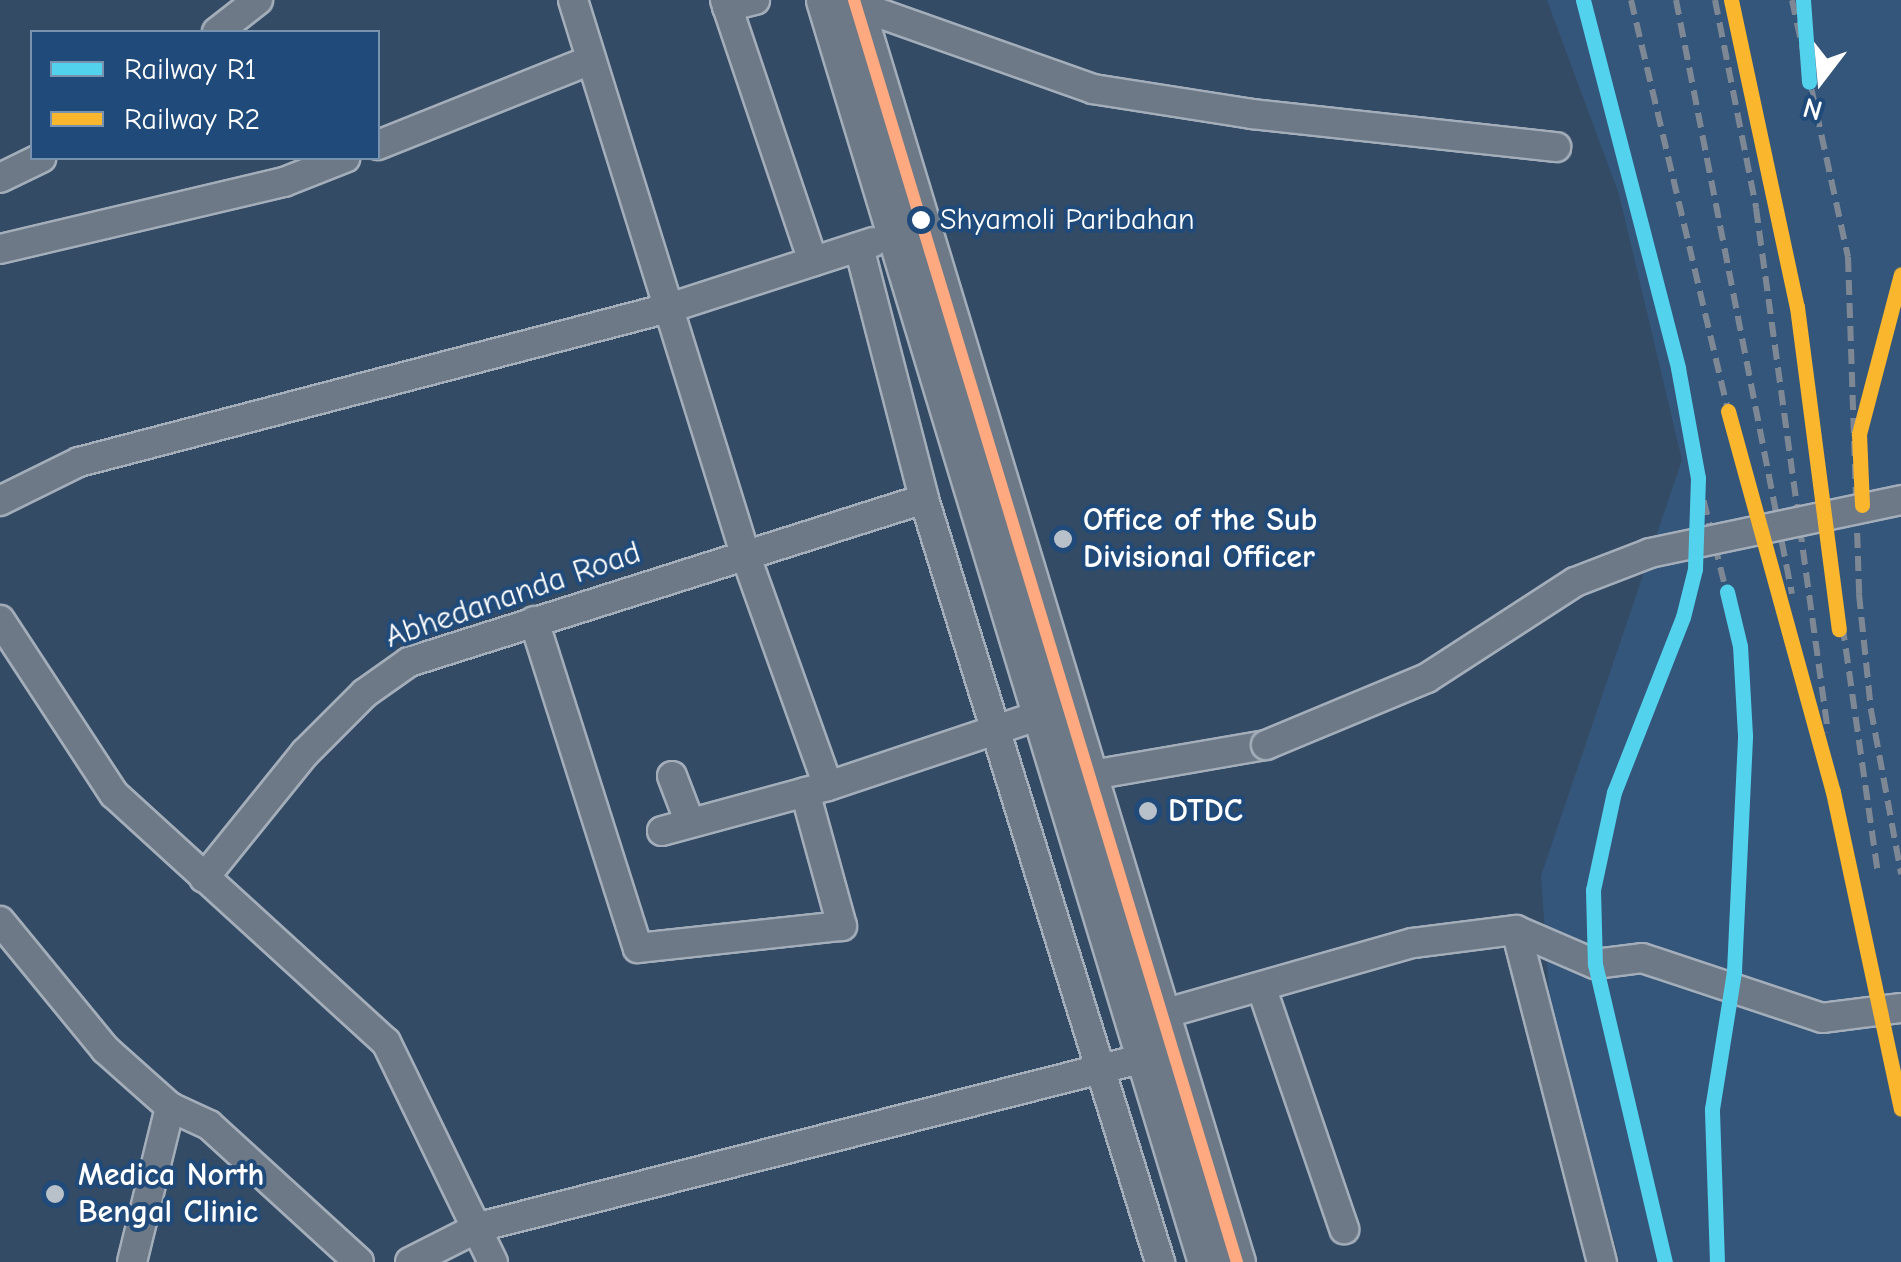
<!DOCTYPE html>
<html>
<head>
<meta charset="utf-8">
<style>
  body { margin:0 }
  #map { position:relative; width:1901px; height:1262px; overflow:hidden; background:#344b65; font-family:"Comic Neue",sans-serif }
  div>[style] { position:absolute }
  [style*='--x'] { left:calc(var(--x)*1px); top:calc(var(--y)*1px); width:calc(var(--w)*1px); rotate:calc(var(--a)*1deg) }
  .built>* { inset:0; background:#35567b }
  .roads { filter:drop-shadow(2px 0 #a4aeba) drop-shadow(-2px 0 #a4aeba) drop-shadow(0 2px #a4aeba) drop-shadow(0 -2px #a4aeba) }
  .minor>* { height:28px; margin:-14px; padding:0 14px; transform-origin:14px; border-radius:14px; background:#6d7986 }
  .major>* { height:35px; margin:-17.5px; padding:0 17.5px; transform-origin:17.5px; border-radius:17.5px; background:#6d7986 }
  .rail>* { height:6px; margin-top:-3px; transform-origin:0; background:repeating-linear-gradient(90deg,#7e8895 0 15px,transparent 0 23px) }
  .bridges { filter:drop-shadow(2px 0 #a4aeba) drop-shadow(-2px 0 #a4aeba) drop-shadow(0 2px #a4aeba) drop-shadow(0 -2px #a4aeba) }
  .minor-bridge>* { height:28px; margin:-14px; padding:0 14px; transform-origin:14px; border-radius:14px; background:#6d7986 }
  .bus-1>* { height:12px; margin:-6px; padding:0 6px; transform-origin:6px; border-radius:6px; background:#ffa980 }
  .rail-1>* { height:15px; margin:-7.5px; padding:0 7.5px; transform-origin:7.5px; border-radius:7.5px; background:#53d2ee }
  .rail-2>* { height:15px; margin:-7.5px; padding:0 7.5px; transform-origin:7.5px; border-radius:7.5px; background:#fab62d }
  .dots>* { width:28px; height:28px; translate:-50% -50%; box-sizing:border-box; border:5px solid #1f4a7a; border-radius:50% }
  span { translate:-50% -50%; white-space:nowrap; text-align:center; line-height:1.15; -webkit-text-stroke:8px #1f4a7a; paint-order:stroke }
  .bus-label { font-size:30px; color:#fff }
  .left { translate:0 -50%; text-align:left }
  .poi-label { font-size:32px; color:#fff; font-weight:700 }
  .street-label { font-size:32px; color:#fff }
  .legend { position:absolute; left:30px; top:30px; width:350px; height:130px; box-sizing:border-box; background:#1f4a7a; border:2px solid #7992af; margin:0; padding:12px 18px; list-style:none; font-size:30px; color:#fff }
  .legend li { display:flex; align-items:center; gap:20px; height:50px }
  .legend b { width:50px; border:2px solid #7992af }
  .north { position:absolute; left:1771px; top:30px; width:100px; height:100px; -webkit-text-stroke:8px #1f4a7a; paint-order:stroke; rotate:196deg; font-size:28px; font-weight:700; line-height:40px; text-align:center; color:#fff }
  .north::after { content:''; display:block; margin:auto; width:35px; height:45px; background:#fff; clip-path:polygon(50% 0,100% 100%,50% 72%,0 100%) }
</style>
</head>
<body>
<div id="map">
  <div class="built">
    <i style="clip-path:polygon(1547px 0,1901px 0,1901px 1262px,1620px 1262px,1550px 1004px,1541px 876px,1682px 460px,1619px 194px)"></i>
  </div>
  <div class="roads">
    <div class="minor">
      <i style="--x:573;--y:0;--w:580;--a:72.75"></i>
      <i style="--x:745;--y:554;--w:246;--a:70.3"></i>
      <i style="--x:725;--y:0;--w:276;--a:71.4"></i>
      <i style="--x:856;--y:5;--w:251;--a:19.5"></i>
      <i style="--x:1093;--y:89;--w:161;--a:8.9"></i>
      <i style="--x:1252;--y:114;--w:306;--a:6.2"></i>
      <i style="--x:727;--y:7;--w:29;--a:-14"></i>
      <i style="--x:217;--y:32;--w:52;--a:-38"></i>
      <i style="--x:378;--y:145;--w:228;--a:-21.8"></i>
      <i style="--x:0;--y:178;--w:46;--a:-26"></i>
      <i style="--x:859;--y:247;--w:260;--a:75.5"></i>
      <i style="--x:924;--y:499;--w:799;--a:72.81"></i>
      <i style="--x:0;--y:249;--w:292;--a:-13.3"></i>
      <i style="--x:284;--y:182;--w:66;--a:-21.5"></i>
      <i style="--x:0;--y:501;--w:88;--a:-26.3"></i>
      <i style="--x:79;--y:462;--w:613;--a:-14.65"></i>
      <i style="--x:672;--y:307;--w:211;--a:-17.9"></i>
      <i style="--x:0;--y:620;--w:208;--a:56.8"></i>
      <i style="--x:114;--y:794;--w:368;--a:42.4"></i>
      <i style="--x:386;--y:1042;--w:245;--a:64.1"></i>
      <i style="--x:534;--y:621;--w:343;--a:72.4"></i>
      <i style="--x:638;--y:948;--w:205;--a:-6.2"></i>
      <i style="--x:842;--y:926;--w:139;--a:-105.4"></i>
      <i style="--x:1092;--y:775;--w:177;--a:-9.8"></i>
      <i style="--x:672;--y:776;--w:50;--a:69"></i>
      <i style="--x:662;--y:831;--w:172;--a:-15.2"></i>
      <i style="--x:828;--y:786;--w:224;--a:-18.5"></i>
      <i style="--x:204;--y:878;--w:161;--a:-51.1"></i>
      <i style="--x:305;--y:753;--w:85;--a:-45"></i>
      <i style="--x:365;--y:693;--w:54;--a:-35.2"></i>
      <i style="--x:409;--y:662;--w:540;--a:-17.56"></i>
      <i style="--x:0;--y:921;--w:166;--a:50.6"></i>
      <i style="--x:105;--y:1049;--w:87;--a:41.7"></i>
      <i style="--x:170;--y:1107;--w:43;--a:24.8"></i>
      <i style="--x:209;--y:1125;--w:203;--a:42.4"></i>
      <i style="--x:1516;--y:930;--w:343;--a:75.5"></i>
      <i style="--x:1262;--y:989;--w:254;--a:71.1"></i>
      <i style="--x:1163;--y:1014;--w:260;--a:-15.9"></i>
      <i style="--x:1413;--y:943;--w:104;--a:-7.2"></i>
      <i style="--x:1516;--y:930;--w:86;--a:23.3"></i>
      <i style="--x:1595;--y:964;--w:47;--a:-7.3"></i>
      <i style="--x:1642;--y:958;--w:190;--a:18.4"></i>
      <i style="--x:1822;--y:1018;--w:80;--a:-7.2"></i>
      <i style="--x:132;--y:1262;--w:160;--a:-76.2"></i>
      <i style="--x:410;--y:1262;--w:77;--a:-26.9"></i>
      <i style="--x:479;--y:1227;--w:686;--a:-14.26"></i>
    </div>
    <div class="major">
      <i style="--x:824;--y:0;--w:1319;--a:73.16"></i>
      <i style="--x:854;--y:0;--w:1319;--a:73.12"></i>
    </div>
  </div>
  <div class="rail">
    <i style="--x:1631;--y:0;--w:426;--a:76.7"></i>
    <i style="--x:1729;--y:415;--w:391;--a:74.6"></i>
    <i style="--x:1833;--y:792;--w:324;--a:77.9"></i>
    <i style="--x:1676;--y:0;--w:605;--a:78.95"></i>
    <i style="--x:1715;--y:0;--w:212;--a:78.8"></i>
    <i style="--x:1756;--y:208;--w:529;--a:82.18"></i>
    <i style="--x:1731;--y:0;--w:314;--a:77.9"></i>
    <i style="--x:1797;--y:307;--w:573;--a:81.87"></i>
    <i style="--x:1792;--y:0;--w:263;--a:77.7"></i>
    <i style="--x:1848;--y:257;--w:337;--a:88.1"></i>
    <i style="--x:1859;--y:594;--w:117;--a:84.1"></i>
    <i style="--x:1871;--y:710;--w:167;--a:79.6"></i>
    <i style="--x:1862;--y:423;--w:154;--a:-75.3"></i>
    <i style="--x:1698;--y:478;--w:173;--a:76"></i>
    <i style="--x:1740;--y:646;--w:89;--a:86.8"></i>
    <i style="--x:1745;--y:735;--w:236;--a:92.7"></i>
    <i style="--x:1734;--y:971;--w:140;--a:99.1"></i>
    <i style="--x:1712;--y:1109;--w:153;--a:88.1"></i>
  </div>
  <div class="bridges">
    <div class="minor-bridge">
      <i style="--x:1266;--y:745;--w:174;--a:-22.6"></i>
      <i style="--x:1427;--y:678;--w:176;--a:-33"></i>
      <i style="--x:1575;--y:582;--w:80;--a:-21.1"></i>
      <i style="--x:1650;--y:553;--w:257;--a:-11.9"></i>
    </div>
  </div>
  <div class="bus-1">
    <i style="--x:854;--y:0;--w:1319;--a:73.12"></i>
  </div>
  <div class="rail-1">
    <i style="--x:1583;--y:0;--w:380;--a:75.5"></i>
    <i style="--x:1678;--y:368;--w:112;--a:79.7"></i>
    <i style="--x:1698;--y:478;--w:91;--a:91.9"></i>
    <i style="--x:1695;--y:569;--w:49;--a:104"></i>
    <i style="--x:1683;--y:617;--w:188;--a:111.5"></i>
    <i style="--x:1614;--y:792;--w:100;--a:102.1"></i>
    <i style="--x:1593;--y:890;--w:74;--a:88.5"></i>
    <i style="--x:1595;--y:964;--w:306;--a:76.8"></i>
    <i style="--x:1803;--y:0;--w:82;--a:85.8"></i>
    <i style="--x:1717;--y:1262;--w:153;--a:-91.9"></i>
    <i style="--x:1712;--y:1109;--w:140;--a:-80.9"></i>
    <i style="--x:1734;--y:971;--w:236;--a:-87.3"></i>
    <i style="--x:1745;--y:735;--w:89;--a:-93.2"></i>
    <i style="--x:1740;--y:646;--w:56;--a:-103.5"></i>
  </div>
  <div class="rail-2">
    <i style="--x:1731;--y:0;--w:314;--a:77.9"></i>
    <i style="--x:1797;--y:307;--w:325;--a:82.6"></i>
    <i style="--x:1728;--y:411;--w:395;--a:74.6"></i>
    <i style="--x:1833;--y:792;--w:324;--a:77.9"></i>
    <i style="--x:1862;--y:505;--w:71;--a:-92.4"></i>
    <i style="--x:1859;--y:434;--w:165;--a:-75.3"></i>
  </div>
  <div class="dots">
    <i style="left:921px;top:220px;background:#fff"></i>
    <i style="left:1063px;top:539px;background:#b8c0c9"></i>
    <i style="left:1148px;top:811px;background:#b8c0c9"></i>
    <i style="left:55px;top:1194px;background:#b8c0c9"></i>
  </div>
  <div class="bus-label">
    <span class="left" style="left:940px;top:220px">Shyamoli Paribahan</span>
  </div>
  <div class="poi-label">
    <span class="left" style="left:1083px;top:539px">Office of the Sub<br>Divisional Officer</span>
    <span class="left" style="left:1168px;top:811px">DTDC</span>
    <span class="left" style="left:78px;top:1194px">Medica North<br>Bengal Clinic</span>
  </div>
  <div class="street-label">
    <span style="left:513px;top:595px;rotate:-19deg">Abhedananda Road</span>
  </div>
  <ul class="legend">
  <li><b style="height:12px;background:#53d2ee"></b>Railway R1</li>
  <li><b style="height:12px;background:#fab62d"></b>Railway R2</li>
  </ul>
  <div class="north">N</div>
</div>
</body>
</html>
